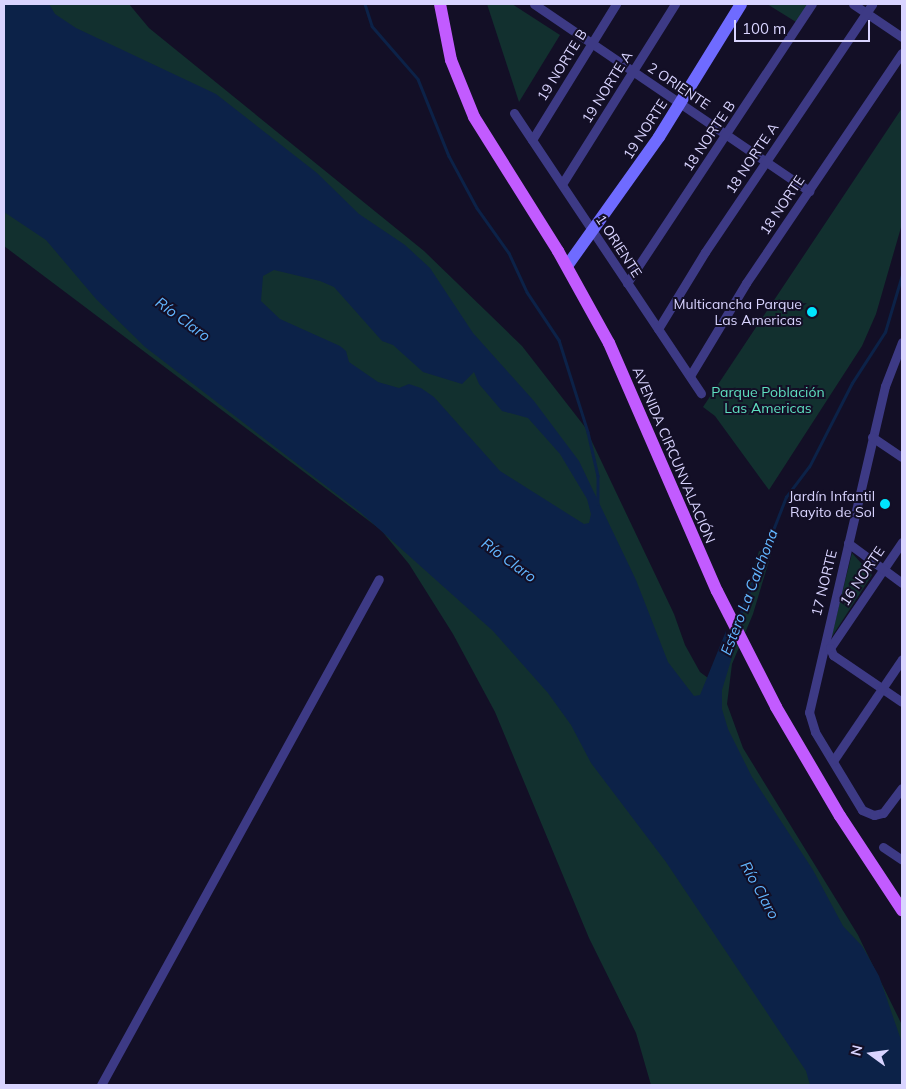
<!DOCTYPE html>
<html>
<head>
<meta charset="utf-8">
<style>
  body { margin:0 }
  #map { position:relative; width:906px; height:1089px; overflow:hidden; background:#130f26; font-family:Mulish,sans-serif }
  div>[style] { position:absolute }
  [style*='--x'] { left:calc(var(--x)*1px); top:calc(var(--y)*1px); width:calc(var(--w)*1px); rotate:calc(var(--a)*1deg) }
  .green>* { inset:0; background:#12302f }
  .water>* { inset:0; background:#0c2248 }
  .stream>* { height:2.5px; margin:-1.25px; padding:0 1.25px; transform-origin:1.25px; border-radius:1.25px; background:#0c2248 }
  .street>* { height:9px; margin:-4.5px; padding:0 4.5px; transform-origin:4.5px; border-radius:4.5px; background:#3d3a85 }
  .secondary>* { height:12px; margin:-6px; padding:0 6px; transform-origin:6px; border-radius:6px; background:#6f6bff }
  .primary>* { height:12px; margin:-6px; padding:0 6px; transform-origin:6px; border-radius:6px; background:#c25bff }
  .dots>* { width:14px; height:14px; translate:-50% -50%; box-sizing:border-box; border:2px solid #130f26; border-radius:50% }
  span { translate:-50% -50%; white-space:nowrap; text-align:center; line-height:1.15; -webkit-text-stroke:4px #130f26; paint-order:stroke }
  .street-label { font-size:14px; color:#d9d4ff }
  .poi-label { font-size:14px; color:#d9d4ff }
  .right { translate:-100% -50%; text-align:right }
  .park-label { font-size:14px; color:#5fe0c0 }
  .water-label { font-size:15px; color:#62b6ff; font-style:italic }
  .frame { position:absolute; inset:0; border:5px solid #d9d4ff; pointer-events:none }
  .north { position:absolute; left:846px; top:1029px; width:50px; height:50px; -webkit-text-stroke:4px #130f26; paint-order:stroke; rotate:284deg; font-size:14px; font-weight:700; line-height:20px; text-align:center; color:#d9d4ff }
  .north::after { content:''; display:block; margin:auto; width:18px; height:22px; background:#d9d4ff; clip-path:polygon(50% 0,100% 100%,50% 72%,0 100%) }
  .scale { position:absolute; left:734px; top:20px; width:136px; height:22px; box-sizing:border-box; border:2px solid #d9d4ff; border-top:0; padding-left:6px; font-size:15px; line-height:18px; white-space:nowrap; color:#d9d4ff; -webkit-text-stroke:4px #130f26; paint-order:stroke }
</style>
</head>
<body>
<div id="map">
  <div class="green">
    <i style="clip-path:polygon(4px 4px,129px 4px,149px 28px,424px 251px,522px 346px,585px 427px,674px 614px,685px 645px,700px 672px,708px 678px,743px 607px,759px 551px,771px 554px,753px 614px,732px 664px,727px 704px,743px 748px,858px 935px,902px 1025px,902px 1085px,651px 1085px,636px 1033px,589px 938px,495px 712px,453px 634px,409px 564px,381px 530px,4px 246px)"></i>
    <i style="clip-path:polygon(487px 4px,512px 4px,560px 35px,519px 102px)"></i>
    <i style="clip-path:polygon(767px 4px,808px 4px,796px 22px)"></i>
    <i style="clip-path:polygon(902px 108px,902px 224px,876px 314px,862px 346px,769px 490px,715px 416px,703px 407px)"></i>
    <i style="clip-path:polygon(852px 553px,872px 575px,831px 638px)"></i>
  </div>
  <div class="water">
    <i style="clip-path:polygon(evenodd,4px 4px,49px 4px,55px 14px,76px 28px,216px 94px,317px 173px,359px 214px,405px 245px,430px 268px,473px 333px,534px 401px,579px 461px,636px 580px,668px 662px,694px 696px,700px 695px,726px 631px,735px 647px,722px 690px,722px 709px,728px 729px,752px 777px,813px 870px,843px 926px,862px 946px,879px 976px,902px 1043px,902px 1085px,810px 1085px,806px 1071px,666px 862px,591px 763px,571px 725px,548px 693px,493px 631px,360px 512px,145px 347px,96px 299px,46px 240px,4px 212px,4px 4px,274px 270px,320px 281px,334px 287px,382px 341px,393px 345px,423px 372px,462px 384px,474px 372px,479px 384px,502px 411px,528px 418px,560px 454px,587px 499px,591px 514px,589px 523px,584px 524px,500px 471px,434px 397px,421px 388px,409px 384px,399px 388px,378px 382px,349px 362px,346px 351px,340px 346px,280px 319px,261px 301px,263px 276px,274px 270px)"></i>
  </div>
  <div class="stream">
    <i style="--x:365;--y:4;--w:23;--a:72"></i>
    <i style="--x:372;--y:26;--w:70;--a:49"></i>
    <i style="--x:418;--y:79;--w:83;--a:68.1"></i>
    <i style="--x:449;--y:156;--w:59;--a:61.7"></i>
    <i style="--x:477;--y:208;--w:55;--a:54.6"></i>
    <i style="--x:509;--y:253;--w:43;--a:65.2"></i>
    <i style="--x:527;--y:292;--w:58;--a:56.3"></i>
    <i style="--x:559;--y:340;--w:96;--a:72.5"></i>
    <i style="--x:588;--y:432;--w:45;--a:77.2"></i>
    <i style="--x:598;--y:476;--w:28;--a:90"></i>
    <i style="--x:738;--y:620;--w:132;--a:-68.7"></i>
    <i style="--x:786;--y:497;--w:38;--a:-53"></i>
    <i style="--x:809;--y:467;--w:94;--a:-62.9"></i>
    <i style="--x:852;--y:383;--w:61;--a:-57.1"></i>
    <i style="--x:885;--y:332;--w:59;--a:-73.4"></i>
  </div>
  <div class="street">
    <i style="--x:534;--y:4;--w:333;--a:34.2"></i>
    <i style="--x:853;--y:4;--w:59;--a:34"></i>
    <i style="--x:514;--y:113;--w:337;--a:56.3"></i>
    <i style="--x:532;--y:140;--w:160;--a:-58.3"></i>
    <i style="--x:562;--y:184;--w:213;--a:-57.9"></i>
    <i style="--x:627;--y:283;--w:335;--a:-56.5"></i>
    <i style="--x:658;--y:329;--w:90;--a:-58.6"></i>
    <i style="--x:705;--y:252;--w:299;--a:-56"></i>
    <i style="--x:902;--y:342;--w:47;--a:111.1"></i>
    <i style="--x:885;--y:386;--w:335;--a:103.1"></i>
    <i style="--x:809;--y:712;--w:21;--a:73"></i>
    <i style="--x:815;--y:732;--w:91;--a:58.9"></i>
    <i style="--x:862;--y:810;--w:13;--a:23"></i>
    <i style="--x:874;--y:815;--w:9;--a:-13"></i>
    <i style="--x:883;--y:813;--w:31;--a:-53"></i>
    <i style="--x:690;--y:376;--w:109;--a:-58.9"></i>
    <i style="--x:746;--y:283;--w:278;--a:-55.9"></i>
    <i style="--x:872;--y:437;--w:36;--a:34"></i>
    <i style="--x:902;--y:542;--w:128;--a:124.2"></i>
    <i style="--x:830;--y:648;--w:8;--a:67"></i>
    <i style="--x:833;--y:655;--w:83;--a:34.3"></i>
    <i style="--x:848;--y:543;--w:67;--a:36.5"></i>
    <i style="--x:833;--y:761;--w:123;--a:-55.9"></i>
    <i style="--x:883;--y:847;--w:23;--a:34"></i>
    <i style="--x:101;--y:1085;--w:577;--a:-61.22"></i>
  </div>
  <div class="secondary">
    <i style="--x:567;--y:266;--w:158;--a:-54.5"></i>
    <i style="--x:659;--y:137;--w:156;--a:-58.3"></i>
  </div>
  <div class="primary">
    <i style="--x:440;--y:4;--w:57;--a:78.9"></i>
    <i style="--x:451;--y:60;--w:61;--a:68"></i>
    <i style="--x:474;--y:117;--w:158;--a:57.9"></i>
    <i style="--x:558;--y:251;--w:105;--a:61"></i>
    <i style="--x:609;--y:343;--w:270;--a:66.5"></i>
    <i style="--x:717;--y:591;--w:130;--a:63"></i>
    <i style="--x:776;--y:707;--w:126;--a:59.6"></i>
    <i style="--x:840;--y:816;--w:113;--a:56.6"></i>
  </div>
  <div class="dots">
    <i style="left:812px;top:312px;background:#00e5ff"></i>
    <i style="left:885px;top:504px;background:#00e5ff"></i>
  </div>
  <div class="street-label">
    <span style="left:562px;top:65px;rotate:-58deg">19 NORTE B</span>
    <span style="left:679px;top:86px;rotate:34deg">2 ORIENTE</span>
    <span style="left:607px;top:87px;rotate:-58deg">19 NORTE A</span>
    <span style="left:645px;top:129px;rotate:-57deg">19 NORTE</span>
    <span style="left:709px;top:136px;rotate:-56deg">18 NORTE B</span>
    <span style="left:752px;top:158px;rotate:-56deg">18 NORTE A</span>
    <span style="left:782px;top:205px;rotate:-56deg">18 NORTE</span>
    <span style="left:619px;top:246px;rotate:57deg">1 ORIENTE</span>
    <span style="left:674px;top:455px;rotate:67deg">AVENIDA CIRCUNVALACIÓN</span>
    <span style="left:862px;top:576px;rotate:-56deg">16 NORTE</span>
    <span style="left:824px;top:583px;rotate:-76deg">17 NORTE</span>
  </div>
  <div class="poi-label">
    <span class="right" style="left:802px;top:312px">Multicancha Parque<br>Las Americas</span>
    <span class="right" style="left:875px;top:504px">Jardín Infantil<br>Rayito de Sol</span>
  </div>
  <div class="park-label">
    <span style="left:768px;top:400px">Parque Población<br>Las Americas</span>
  </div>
  <div class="water-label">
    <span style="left:183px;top:319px;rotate:36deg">Río Claro</span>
    <span style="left:509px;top:560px;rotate:36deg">Río Claro</span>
    <span style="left:749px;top:592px;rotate:-69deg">Estero La Calchona</span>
    <span style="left:760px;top:890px;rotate:61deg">Río Claro</span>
  </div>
  <div class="frame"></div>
  <div class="north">N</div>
  <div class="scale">100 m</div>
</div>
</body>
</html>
